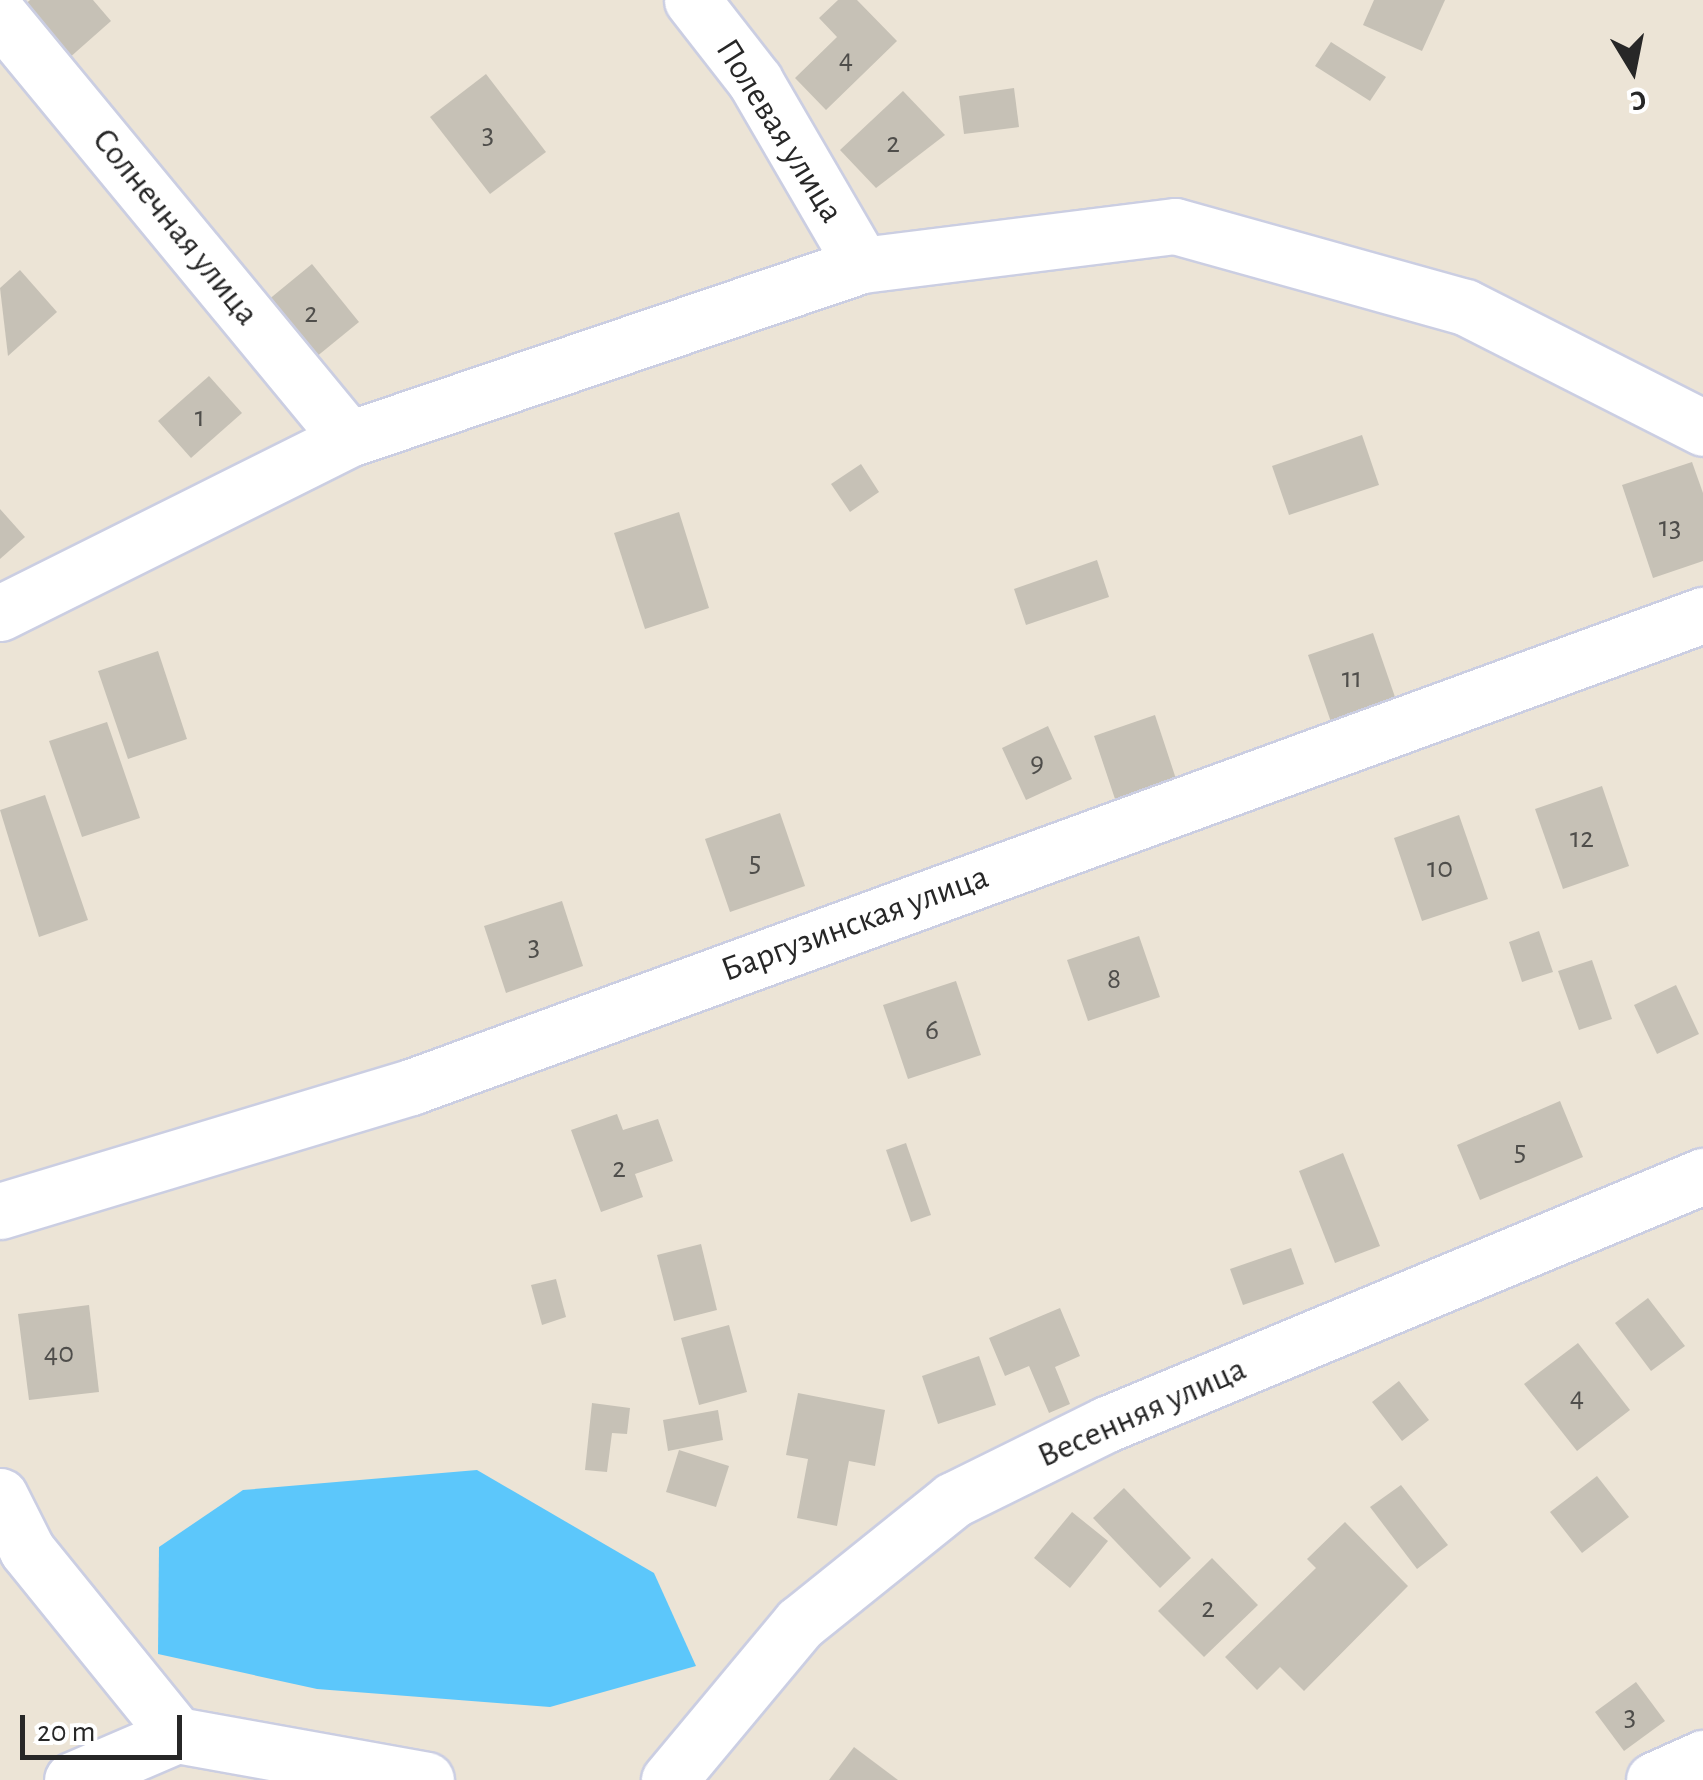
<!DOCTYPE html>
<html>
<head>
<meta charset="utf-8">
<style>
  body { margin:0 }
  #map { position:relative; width:1703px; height:1780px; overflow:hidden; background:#ece4d6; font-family:"Alegreya Sans",sans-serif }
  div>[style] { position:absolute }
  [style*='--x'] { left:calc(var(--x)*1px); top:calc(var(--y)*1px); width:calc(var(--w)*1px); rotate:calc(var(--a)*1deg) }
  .water>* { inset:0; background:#5cc7fb }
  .building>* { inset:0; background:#c6c1b6 }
  .roads { filter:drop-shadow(2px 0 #cbcee2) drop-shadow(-2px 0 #cbcee2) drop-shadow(0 2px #cbcee2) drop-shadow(0 -2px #cbcee2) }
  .minor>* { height:55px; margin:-27.5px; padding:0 27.5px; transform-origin:27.5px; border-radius:27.5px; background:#fff }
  span { translate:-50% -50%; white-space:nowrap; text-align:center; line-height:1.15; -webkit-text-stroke:8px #fff; paint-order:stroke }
  .number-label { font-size:30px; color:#4f4e4b }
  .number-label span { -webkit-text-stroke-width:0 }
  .street-label { font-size:35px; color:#272727 }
  .north { position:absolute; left:1583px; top:20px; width:100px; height:100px; -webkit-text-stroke:8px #fff; paint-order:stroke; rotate:170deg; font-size:28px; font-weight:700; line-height:40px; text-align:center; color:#272727 }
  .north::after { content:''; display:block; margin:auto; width:35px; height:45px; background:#272727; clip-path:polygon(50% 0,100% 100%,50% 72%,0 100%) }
  .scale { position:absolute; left:20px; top:1715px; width:162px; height:45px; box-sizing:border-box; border:5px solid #272727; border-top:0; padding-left:12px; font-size:30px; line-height:35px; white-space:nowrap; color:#272727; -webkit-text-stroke:8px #fff; paint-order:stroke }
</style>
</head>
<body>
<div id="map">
  <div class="water">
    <i style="clip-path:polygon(477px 1470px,654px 1573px,696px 1666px,550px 1707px,317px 1689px,158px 1654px,159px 1547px,243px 1490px)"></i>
  </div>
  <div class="building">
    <i style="clip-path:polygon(30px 0,93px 0,111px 21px,68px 59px,22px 7px)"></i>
    <i style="clip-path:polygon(838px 0,857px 0,897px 41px,826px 110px,795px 78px,837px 37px,819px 18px)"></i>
    <i style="clip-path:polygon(1374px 0,1445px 0,1422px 51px,1363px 25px)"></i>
    <i style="clip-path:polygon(1331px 42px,1386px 77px,1370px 101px,1315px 66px)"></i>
    <i style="clip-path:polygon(486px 74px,546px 152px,490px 194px,430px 117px)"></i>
    <i style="clip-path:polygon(1014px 88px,1019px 127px,964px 134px,959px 96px)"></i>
    <i style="clip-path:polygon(903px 91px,945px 135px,876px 188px,840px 150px)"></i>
    <i style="clip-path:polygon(312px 264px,359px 322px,310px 362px,262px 305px)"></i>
    <i style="clip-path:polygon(20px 270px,57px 312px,8px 356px,0 288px)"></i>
    <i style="clip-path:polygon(209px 376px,242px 413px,191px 458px,158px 421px)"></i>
    <i style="clip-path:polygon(1362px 435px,1379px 485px,1289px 515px,1272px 466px)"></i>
    <i style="clip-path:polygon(1692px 462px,1703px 493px,1703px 561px,1653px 578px,1622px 485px)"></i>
    <i style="clip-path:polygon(861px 464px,879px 492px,850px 512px,831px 484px)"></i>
    <i style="clip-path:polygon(0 509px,25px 537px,0 559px)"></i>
    <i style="clip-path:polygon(679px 512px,709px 608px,645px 629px,614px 533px)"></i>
    <i style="clip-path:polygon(1097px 560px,1109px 597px,1026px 625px,1014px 589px)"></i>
    <i style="clip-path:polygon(1373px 633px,1396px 700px,1331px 722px,1308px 655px)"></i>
    <i style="clip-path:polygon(158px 651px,187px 739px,128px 759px,98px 671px)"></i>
    <i style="clip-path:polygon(1155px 715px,1176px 779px,1115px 799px,1094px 736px)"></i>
    <i style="clip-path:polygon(107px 722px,140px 818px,82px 837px,49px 741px)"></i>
    <i style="clip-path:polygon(1048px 726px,1072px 779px,1026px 800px,1002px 748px)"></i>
    <i style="clip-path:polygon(1602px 786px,1629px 866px,1563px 889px,1535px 809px)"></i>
    <i style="clip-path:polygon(45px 795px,88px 920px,39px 937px,0 810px)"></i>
    <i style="clip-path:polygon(780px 813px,805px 886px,730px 912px,705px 839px)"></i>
    <i style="clip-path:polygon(1459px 815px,1488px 899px,1422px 921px,1394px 838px)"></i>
    <i style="clip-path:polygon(562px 901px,583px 966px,506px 993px,484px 926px)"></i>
    <i style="clip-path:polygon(1539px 931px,1553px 972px,1522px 982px,1509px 942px)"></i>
    <i style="clip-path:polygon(1139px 936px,1160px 997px,1088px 1021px,1067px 960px)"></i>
    <i style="clip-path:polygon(1592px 960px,1612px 1019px,1579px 1030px,1558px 971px)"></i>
    <i style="clip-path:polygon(956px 981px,981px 1055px,908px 1079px,883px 1005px)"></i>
    <i style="clip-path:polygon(1676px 985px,1699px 1034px,1657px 1054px,1634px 1005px)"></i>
    <i style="clip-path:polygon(1560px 1101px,1583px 1157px,1480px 1200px,1457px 1145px)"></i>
    <i style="clip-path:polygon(617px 1114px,623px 1130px,658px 1119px,673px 1161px,635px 1174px,643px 1197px,601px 1212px,571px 1130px)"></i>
    <i style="clip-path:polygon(906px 1143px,931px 1215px,911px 1222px,886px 1150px)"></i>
    <i style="clip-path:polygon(1343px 1153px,1380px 1246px,1335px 1263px,1299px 1171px)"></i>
    <i style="clip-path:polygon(701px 1244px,717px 1310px,674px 1321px,657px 1255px)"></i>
    <i style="clip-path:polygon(1291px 1248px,1304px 1284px,1243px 1305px,1230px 1269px)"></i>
    <i style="clip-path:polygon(556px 1279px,566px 1317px,542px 1325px,531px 1285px)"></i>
    <i style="clip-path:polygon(1648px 1298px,1685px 1346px,1651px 1371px,1615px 1323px)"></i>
    <i style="clip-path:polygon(89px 1305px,99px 1392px,29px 1400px,18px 1314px)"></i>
    <i style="clip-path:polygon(1060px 1308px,1080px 1356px,1055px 1367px,1070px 1404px,1049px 1413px,1029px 1366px,1005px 1376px,989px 1338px)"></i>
    <i style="clip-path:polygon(729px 1325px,747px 1392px,699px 1405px,681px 1338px)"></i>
    <i style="clip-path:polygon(1578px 1343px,1630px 1410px,1577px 1451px,1524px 1384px)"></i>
    <i style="clip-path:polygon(979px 1356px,996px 1405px,938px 1424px,922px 1376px)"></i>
    <i style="clip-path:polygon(1399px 1381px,1429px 1420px,1402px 1441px,1372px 1402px)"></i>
    <i style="clip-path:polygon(798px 1393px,885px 1410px,875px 1466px,849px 1461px,837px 1526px,797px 1518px,808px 1459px,786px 1455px)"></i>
    <i style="clip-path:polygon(592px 1403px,630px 1408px,627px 1434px,612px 1433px,607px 1472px,585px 1470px)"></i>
    <i style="clip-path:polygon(718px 1410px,723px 1440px,668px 1451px,663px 1420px)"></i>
    <i style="clip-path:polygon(679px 1450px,729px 1466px,716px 1507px,666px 1492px)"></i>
    <i style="clip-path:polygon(1597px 1476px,1629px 1517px,1582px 1553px,1550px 1512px)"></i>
    <i style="clip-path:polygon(1401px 1485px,1448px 1545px,1417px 1569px,1370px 1507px)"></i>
    <i style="clip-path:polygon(1124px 1488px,1191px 1558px,1160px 1588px,1093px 1518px)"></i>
    <i style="clip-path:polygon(1072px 1512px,1108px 1541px,1070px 1588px,1034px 1558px)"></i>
    <i style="clip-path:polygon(1345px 1522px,1408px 1586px,1304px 1691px,1280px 1667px,1257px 1690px,1225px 1657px,1316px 1568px,1307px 1559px)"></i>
    <i style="clip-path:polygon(1212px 1558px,1258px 1605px,1204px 1657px,1158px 1611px)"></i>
    <i style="clip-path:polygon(1636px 1682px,1665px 1721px,1624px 1751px,1595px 1712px)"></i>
    <i style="clip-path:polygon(854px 1747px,898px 1780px,829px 1780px)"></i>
  </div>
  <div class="roads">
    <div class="minor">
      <i style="--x:692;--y:0;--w:103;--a:52.1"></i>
      <i style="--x:755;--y:81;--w:213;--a:59.8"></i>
      <i style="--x:0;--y:16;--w:548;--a:50.48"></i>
      <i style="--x:0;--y:613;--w:390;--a:-26.5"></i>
      <i style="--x:349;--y:439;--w:542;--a:-18.74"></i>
      <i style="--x:862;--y:265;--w:315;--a:-7.1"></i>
      <i style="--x:1175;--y:226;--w:301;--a:15.6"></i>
      <i style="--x:1465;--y:307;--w:267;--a:26.9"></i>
      <i style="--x:0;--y:1211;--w:429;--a:-16.8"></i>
      <i style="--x:411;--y:1087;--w:1376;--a:-20.07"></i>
      <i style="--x:0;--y:1496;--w:60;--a:63.4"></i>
      <i style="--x:27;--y:1550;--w:238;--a:51"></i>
      <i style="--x:72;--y:1780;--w:114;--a:-23.2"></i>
      <i style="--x:177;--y:1735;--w:253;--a:10.2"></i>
      <i style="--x:669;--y:1780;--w:204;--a:-50.2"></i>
      <i style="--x:800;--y:1623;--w:196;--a:-38.8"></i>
      <i style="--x:953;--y:1500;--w:172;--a:-26.3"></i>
      <i style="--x:1107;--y:1424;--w:646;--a:-22.59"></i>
      <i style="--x:1654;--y:1780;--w:54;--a:-24.2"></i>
    </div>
  </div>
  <div class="number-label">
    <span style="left:846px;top:59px">4</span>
    <span style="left:488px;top:134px">3</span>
    <span style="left:893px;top:143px">2</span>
    <span style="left:311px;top:313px">2</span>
    <span style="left:200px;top:417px">1</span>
    <span style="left:1670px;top:527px">13</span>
    <span style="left:1352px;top:678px">11</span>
    <span style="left:1037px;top:763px">9</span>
    <span style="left:1582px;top:838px">12</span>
    <span style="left:755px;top:862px">5</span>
    <span style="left:1440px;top:868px">10</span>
    <span style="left:534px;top:946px">3</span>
    <span style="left:1114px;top:979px">8</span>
    <span style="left:932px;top:1030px">6</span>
    <span style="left:1520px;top:1151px">5</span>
    <span style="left:619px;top:1168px">2</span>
    <span style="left:59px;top:1353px">40</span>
    <span style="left:1577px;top:1397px">4</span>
    <span style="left:1208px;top:1608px">2</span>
    <span style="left:1630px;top:1716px">3</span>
  </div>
  <div class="street-label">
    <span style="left:779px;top:131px;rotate:58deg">Полевая улица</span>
    <span style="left:175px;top:227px;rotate:51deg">Солнечная улица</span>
    <span style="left:855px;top:924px;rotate:-20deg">Баргузинская улица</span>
    <span style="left:1142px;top:1413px;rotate:-24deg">Весенняя улица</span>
  </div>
  <div class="north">С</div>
  <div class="scale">20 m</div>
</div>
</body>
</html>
